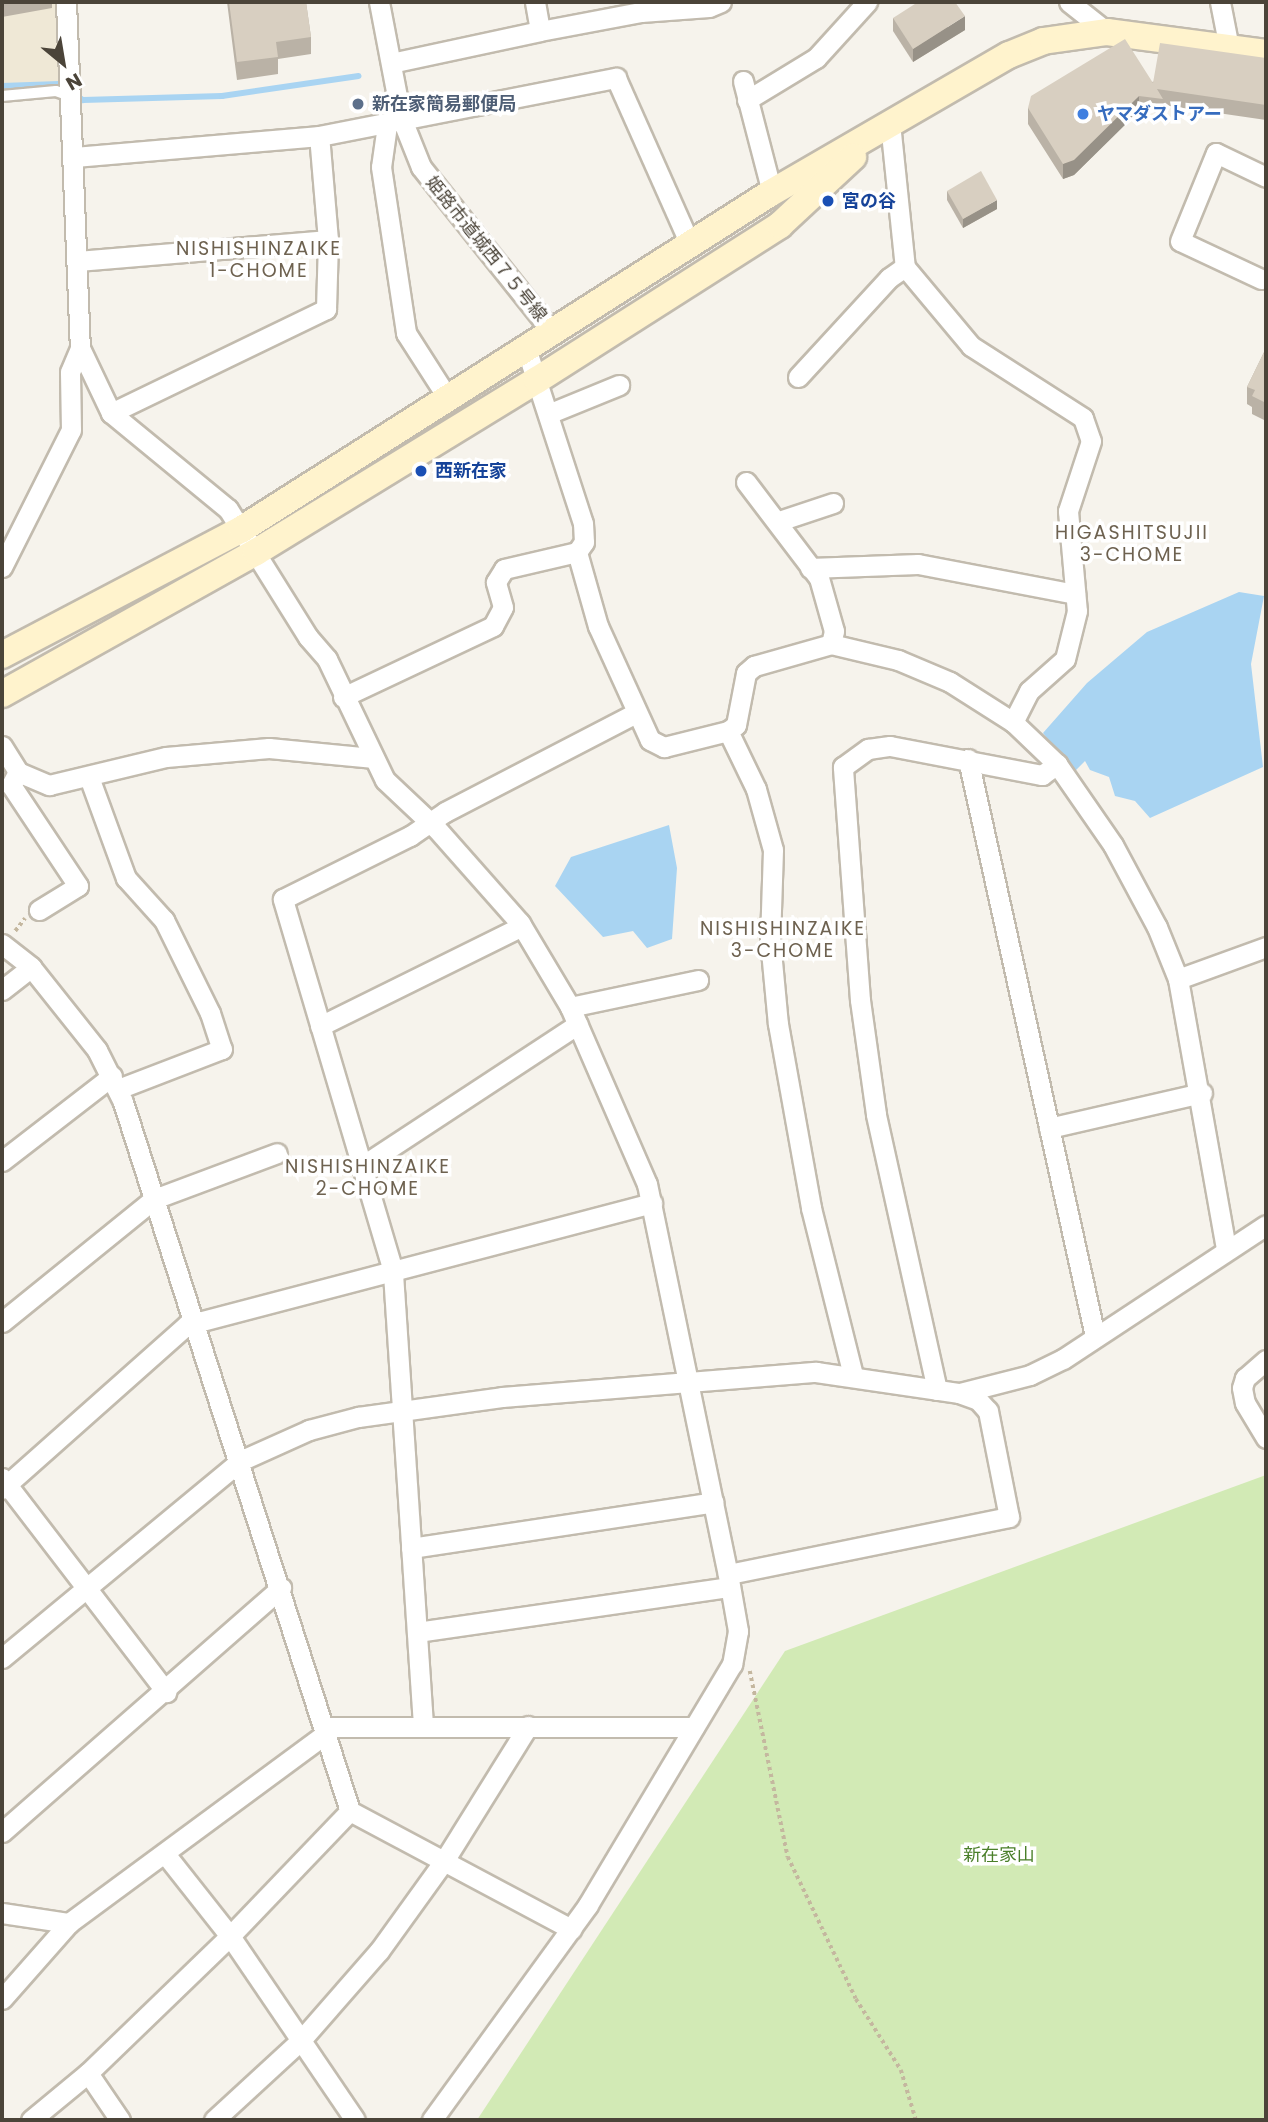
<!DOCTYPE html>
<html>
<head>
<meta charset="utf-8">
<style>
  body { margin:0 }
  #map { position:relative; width:1268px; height:2122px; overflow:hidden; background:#f6f3ec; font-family:Poppins,"Noto Sans JP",sans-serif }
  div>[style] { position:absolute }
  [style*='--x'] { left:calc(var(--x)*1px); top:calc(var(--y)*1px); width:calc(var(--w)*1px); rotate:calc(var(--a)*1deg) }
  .education>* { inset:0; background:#efe8d6 }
  .green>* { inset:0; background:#d2eab5 }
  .water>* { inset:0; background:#a9d4f2 }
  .stream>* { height:6px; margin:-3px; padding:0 3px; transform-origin:3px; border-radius:3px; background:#a9d4f2 }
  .path>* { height:3.5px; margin-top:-1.75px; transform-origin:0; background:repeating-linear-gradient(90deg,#c4b79f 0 3.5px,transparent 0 7px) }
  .roads { filter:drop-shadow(2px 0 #c2bbae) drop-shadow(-2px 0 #c2bbae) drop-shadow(0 2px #c2bbae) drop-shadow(0 -2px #c2bbae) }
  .lane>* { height:10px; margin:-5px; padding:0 5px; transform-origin:5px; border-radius:5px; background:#fff }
  .street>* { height:19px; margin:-9.5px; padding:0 9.5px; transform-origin:9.5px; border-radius:9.5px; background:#fff }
  .secondary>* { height:26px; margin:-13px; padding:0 13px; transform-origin:13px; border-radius:13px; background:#fff3cd }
  .wall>* { inset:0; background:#bab2a6 }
  .shaded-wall>* { inset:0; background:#979187 }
  .building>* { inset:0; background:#d8cfc1 }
  .dots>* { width:19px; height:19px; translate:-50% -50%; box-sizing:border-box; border:4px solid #fff; border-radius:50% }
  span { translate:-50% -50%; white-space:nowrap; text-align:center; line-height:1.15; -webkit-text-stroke:7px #fff; paint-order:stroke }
  .service-label { font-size:18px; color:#4e5e75; font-weight:700 }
  .left { translate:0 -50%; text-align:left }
  .shop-label { font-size:18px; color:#366cbe; font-weight:700 }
  .transit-label { font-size:18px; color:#164399; font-weight:700 }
  .street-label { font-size:18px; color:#4b4439 }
  .park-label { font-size:18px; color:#4a7f2a }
  .neighbourhood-label { font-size:19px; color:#6e6250; letter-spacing:2px }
  .frame { position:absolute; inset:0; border:4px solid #4b4439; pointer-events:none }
  .north { position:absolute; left:28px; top:28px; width:70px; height:70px; -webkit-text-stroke:5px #fff; paint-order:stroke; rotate:150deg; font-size:19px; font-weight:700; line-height:28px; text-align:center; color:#4b4439 }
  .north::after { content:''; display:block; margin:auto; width:24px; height:32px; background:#4b4439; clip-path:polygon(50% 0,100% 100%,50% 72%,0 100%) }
</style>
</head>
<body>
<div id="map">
  <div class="education">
    <i style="clip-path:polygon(2px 2px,58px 2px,63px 82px,2px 85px)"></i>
  </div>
  <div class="green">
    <i style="clip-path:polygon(1266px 1475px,1266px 2120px,477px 2120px,785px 1651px)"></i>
  </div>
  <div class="water">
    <i style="clip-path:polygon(1239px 592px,1264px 596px,1251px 664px,1263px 767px,1150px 818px,1135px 801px,1115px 796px,1109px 777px,1090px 770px,1085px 761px,1074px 772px,1043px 733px,1087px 683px,1147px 632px)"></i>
    <i style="clip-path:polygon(669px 825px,677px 868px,672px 939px,647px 948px,633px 931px,603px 937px,555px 886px,571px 857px)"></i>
  </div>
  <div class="stream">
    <i style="--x:2;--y:86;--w:57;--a:-2"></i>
    <i style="--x:59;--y:84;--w:7;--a:34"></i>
    <i style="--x:74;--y:94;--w:11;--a:34"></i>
    <i style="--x:83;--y:100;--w:139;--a:-1.6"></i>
    <i style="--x:222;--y:96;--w:138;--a:-8.3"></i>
  </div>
  <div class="path">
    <i style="--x:15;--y:931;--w:16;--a:-52"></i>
    <i style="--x:750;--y:1671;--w:190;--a:78.5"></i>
    <i style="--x:788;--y:1857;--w:157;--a:64.4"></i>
    <i style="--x:856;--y:1999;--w:84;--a:57.6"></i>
    <i style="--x:901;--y:2070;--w:52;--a:73.3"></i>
  </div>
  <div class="roads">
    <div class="lane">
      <i style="--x:2;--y:96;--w:54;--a:-5.3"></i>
      <i style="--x:56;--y:91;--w:15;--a:20"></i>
    </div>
    <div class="street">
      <i style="--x:66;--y:2;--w:346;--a:87.7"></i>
      <i style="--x:80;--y:348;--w:72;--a:64.5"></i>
      <i style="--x:111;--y:413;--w:151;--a:39.4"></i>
      <i style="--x:228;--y:509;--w:151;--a:58"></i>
      <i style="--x:308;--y:637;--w:29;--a:49"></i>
      <i style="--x:327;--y:659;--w:134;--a:64.4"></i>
      <i style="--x:385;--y:780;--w:70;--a:43.3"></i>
      <i style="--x:436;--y:828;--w:127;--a:48.5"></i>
      <i style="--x:520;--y:923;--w:98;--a:59.2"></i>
      <i style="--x:570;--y:1007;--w:193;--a:66.5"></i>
      <i style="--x:647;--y:1184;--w:398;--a:78.3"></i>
      <i style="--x:728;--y:1574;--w:58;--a:80"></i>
      <i style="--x:738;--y:1631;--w:34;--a:100"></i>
      <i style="--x:732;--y:1664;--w:281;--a:120.9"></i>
      <i style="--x:588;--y:1905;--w:266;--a:126"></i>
      <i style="--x:379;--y:2;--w:117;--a:79.2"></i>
      <i style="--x:401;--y:117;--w:54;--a:68.2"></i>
      <i style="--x:421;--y:167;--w:213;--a:51.5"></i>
      <i style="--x:535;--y:2;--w:29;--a:80"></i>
      <i style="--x:1069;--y:2;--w:48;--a:38.3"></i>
      <i style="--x:1220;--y:2;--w:47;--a:78.9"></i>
      <i style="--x:391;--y:63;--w:152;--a:-12.1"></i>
      <i style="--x:540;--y:31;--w:103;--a:-10.7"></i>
      <i style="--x:641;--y:12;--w:68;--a:-4.2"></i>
      <i style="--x:709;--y:7;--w:13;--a:-23"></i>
      <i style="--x:743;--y:81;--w:115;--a:75.4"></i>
      <i style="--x:747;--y:100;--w:81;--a:-31.3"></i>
      <i style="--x:816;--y:58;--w:76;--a:-47.7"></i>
      <i style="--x:890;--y:123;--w:145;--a:84.1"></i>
      <i style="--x:905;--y:267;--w:103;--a:50.1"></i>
      <i style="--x:971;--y:346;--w:133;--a:32.7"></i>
      <i style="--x:1083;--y:418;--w:24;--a:71"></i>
      <i style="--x:1091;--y:441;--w:74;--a:108.2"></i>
      <i style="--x:1068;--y:511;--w:100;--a:84.9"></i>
      <i style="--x:1077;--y:611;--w:49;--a:104"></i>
      <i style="--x:1065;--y:659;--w:48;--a:138.4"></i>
      <i style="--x:1029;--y:691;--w:35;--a:117"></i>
      <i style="--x:387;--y:125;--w:42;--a:98.1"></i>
      <i style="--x:381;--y:167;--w:168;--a:81.4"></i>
      <i style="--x:406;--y:333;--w:80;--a:57.3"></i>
      <i style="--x:75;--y:157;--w:245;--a:-4.9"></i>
      <i style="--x:319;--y:136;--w:303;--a:-11.1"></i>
      <i style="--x:616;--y:78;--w:182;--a:66"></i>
      <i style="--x:78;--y:261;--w:251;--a:-4.8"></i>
      <i style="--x:1261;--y:279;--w:89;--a:-154.9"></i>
      <i style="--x:1180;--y:241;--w:95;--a:-67.8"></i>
      <i style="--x:1216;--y:153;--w:55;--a:25.6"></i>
      <i style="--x:527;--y:351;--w:181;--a:72"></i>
      <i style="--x:583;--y:523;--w:19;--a:87"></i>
      <i style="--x:584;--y:542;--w:12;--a:125"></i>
      <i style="--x:577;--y:552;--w:77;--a:74.2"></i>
      <i style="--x:598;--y:626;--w:125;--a:65.5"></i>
      <i style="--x:650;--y:740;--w:16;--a:27"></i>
      <i style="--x:664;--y:747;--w:66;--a:-14"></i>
      <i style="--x:728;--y:731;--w:10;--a:-37"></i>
      <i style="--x:736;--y:725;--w:53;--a:-79.1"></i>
      <i style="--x:746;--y:673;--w:11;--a:-41"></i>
      <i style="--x:754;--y:666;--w:80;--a:-15.9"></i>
      <i style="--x:831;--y:644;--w:69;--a:13.4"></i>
      <i style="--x:898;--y:660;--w:56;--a:22.9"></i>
      <i style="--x:950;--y:682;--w:75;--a:32.4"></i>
      <i style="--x:1013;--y:722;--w:61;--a:43.7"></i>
      <i style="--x:1057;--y:764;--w:98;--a:55.3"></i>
      <i style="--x:1113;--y:845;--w:93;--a:61.8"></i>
      <i style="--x:1157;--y:927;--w:56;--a:68"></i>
      <i style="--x:1178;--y:979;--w:274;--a:79.9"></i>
      <i style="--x:798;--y:377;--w:134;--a:-47.4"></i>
      <i style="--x:889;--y:278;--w:19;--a:-35"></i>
      <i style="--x:111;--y:413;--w:239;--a:-25.8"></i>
      <i style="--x:326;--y:309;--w:69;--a:-88.3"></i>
      <i style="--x:328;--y:240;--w:104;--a:-94.9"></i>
      <i style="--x:548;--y:414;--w:77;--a:-22.2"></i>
      <i style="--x:746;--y:482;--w:121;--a:52.8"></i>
      <i style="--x:819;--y:578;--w:55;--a:74.2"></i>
      <i style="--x:834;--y:631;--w:13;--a:103"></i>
      <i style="--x:779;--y:521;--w:57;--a:-18.4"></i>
      <i style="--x:2;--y:567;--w:153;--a:-63.3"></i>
      <i style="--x:71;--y:430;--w:58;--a:-91"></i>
      <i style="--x:70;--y:372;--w:26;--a:-67"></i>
      <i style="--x:810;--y:568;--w:108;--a:-2.1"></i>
      <i style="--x:918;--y:564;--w:160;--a:10.8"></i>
      <i style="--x:343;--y:697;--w:166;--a:-25.3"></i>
      <i style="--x:493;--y:626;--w:21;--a:-62"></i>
      <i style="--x:503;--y:607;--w:26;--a:-106"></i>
      <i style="--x:496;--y:582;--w:15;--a:-58"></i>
      <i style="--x:504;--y:569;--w:75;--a:-13.1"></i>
      <i style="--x:728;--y:731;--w:64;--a:64.2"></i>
      <i style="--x:756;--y:789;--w:63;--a:74.4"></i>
      <i style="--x:773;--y:850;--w:90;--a:91.9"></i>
      <i style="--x:770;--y:940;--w:84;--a:84.6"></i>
      <i style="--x:778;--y:1024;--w:187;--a:79.8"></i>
      <i style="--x:811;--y:1208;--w:172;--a:75.9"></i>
      <i style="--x:2;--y:746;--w:31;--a:58"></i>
      <i style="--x:18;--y:772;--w:34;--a:23"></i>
      <i style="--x:49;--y:785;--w:120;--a:-13.5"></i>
      <i style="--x:166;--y:757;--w:103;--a:-5"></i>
      <i style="--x:269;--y:748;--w:103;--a:5.5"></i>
      <i style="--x:968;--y:759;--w:591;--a:77.59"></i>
      <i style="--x:18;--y:772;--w:15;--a:118"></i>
      <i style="--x:11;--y:785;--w:121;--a:56.4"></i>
      <i style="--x:78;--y:886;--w:46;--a:148.4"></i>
      <i style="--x:89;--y:777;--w:108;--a:69.9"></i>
      <i style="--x:126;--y:878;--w:57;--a:47.9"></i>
      <i style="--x:164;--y:920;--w:104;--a:63.7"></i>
      <i style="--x:210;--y:1013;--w:38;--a:72"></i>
      <i style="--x:222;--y:1049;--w:111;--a:159"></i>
      <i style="--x:2;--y:944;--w:37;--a:38"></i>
      <i style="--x:31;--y:967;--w:106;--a:51.5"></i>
      <i style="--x:97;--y:1050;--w:58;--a:63.4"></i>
      <i style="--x:123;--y:1102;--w:744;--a:72.25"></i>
      <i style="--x:350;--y:1811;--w:251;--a:28.1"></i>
      <i style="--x:1178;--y:979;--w:94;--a:-20"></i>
      <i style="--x:2;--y:990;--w:37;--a:-38"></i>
      <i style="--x:570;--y:1007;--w:131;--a:-11.9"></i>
      <i style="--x:320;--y:1026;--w:225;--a:-26.3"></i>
      <i style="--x:1049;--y:1128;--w:157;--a:-12.9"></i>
      <i style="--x:2;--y:1161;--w:139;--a:-37.7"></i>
      <i style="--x:362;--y:1166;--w:258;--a:-33.3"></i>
      <i style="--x:2;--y:1322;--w:196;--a:-39"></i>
      <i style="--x:154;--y:1199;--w:131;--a:-20.5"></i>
      <i style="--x:1266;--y:1360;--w:28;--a:139"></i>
      <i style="--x:1245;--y:1378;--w:10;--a:107"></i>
      <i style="--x:1242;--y:1388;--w:15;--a:79"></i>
      <i style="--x:1245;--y:1403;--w:41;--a:59"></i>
      <i style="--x:937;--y:1390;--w:283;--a:-102.5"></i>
      <i style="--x:876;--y:1114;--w:115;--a:-98"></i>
      <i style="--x:860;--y:1000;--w:234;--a:-94.2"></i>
      <i style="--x:843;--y:767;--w:31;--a:-36"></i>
      <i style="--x:868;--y:749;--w:22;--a:-8"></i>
      <i style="--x:890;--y:746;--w:155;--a:10.8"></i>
      <i style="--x:1042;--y:775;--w:19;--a:-36"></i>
      <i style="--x:960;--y:1393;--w:72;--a:-14.4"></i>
      <i style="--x:1030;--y:1375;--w:37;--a:-26"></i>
      <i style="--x:1063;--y:1359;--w:243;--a:-33.4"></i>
      <i style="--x:2;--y:1478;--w:270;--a:52.5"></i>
      <i style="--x:2;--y:1489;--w:247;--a:-41.6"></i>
      <i style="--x:187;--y:1325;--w:481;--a:-14.7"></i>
      <i style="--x:411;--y:1548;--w:306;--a:-8.6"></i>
      <i style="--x:417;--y:1632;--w:316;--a:-8.2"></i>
      <i style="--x:2;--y:1658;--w:309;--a:-39.6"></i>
      <i style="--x:240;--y:1461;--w:76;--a:-24.2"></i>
      <i style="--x:309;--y:1430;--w:51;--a:-14.9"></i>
      <i style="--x:358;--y:1417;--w:145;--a:-7.9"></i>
      <i style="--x:502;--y:1397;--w:315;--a:-4.6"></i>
      <i style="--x:816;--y:1372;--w:145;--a:8.4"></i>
      <i style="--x:959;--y:1393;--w:20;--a:20"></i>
      <i style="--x:978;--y:1400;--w:15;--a:48"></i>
      <i style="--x:988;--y:1411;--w:108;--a:78.8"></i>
      <i style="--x:1009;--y:1517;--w:287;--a:168.5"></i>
      <i style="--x:423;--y:1725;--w:455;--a:-93.8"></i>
      <i style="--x:393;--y:1271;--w:388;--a:-106.5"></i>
      <i style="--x:283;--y:899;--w:142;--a:-26.4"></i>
      <i style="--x:410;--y:836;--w:42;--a:-34.4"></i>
      <i style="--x:445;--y:812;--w:215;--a:-27.4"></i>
      <i style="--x:326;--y:1727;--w:368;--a:0"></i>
      <i style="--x:2;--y:1832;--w:371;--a:-41.2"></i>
      <i style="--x:166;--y:1855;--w:103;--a:51.7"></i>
      <i style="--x:230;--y:1936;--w:222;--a:55.8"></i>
      <i style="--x:2;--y:1913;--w:68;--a:8.5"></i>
      <i style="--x:2;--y:1999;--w:101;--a:-48.6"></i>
      <i style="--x:69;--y:1923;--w:320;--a:-36.4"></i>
      <i style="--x:88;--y:2073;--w:57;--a:55.8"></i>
      <i style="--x:31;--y:2120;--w:74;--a:-39.5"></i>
      <i style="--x:88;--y:2073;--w:197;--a:-44"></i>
      <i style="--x:230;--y:1936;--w:173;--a:-46.2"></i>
      <i style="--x:214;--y:2120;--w:118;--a:-42.6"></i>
      <i style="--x:301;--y:2040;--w:118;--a:-48.8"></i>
      <i style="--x:379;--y:1951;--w:111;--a:-54.2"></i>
      <i style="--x:444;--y:1861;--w:159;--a:-58.1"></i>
    </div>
    <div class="secondary">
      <i style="--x:2;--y:655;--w:271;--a:-27.7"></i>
      <i style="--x:242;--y:529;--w:624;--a:-32.44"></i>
      <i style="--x:769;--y:194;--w:277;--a:-30.1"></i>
      <i style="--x:1009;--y:55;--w:37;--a:-22"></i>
      <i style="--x:1043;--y:41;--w:65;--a:-8"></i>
      <i style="--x:1107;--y:32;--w:160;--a:7.5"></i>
      <i style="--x:2;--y:694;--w:291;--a:-29.2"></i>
      <i style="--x:256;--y:552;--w:329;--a:-31.5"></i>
      <i style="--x:537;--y:380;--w:288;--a:-32.5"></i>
      <i style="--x:780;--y:225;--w:100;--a:-43"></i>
    </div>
  </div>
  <div class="wall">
    <i style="clip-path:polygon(2px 2px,52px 2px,52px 8px,2px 17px)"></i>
    <i style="clip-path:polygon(227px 2px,306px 2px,311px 37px,311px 54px,278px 59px,278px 74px,237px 80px)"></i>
    <i style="clip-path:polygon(893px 18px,965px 30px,913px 62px,893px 31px)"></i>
    <i style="clip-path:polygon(1266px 58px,1266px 120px,1163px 105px,1163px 114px,1139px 111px,1074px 175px,1063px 179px,1028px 124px,1028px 108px)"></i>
    <i style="clip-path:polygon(947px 191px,997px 209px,963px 228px,947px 200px)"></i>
    <i style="clip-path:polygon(1266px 348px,1266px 421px,1252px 414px,1252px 407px,1247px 404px,1247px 387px)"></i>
  </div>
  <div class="shaded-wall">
    <i style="clip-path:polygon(965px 16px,965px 30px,913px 62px,913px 49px)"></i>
    <i style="clip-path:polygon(1139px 96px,1139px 111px,1074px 175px,1063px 179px,1063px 164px)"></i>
    <i style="clip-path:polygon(997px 200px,997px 209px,963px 228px,963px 219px)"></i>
  </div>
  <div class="building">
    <i style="clip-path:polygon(229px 2px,306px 2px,311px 37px,276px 42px,278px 57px,237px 62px)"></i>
    <i style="clip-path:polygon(918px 2px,955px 2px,965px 16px,913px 49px,893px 18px)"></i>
    <i style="clip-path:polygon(1125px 39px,1153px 83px,1160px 43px,1266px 58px,1266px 105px,1157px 89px,1163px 99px,1139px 96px,1074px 160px,1063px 164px,1028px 108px,1031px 96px)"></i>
    <i style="clip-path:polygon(981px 171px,997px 200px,963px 219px,947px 191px)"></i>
    <i style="clip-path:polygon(1266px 348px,1266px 403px,1252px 396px,1255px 390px,1247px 387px)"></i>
  </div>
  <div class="dots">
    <i style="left:358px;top:104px;background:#5c6f8a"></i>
    <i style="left:1083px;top:114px;background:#3f7fe0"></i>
    <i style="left:828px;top:201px;background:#1a4fb4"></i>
    <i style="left:421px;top:471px;background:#1a4fb4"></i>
  </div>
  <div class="service-label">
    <span class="left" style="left:372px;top:104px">新在家簡易郵便局</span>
  </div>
  <div class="shop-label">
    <span class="left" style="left:1097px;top:114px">ヤマダストアー</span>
  </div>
  <div class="transit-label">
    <span class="left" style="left:842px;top:201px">宮の谷</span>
    <span class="left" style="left:435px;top:471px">西新在家</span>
  </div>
  <div class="street-label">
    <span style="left:486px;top:249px;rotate:51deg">姫路市道城西７５号線</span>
  </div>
  <div class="park-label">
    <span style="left:999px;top:1855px">新在家山</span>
  </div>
  <div class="neighbourhood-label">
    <span style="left:259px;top:260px">NISHISHINZAIKE<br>1-CHOME</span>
    <span style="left:1132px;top:544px">HIGASHITSUJII<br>3-CHOME</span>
    <span style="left:783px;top:940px">NISHISHINZAIKE<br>3-CHOME</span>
    <span style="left:368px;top:1178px">NISHISHINZAIKE<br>2-CHOME</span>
  </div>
  <div class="frame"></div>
  <div class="north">N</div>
</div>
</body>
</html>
